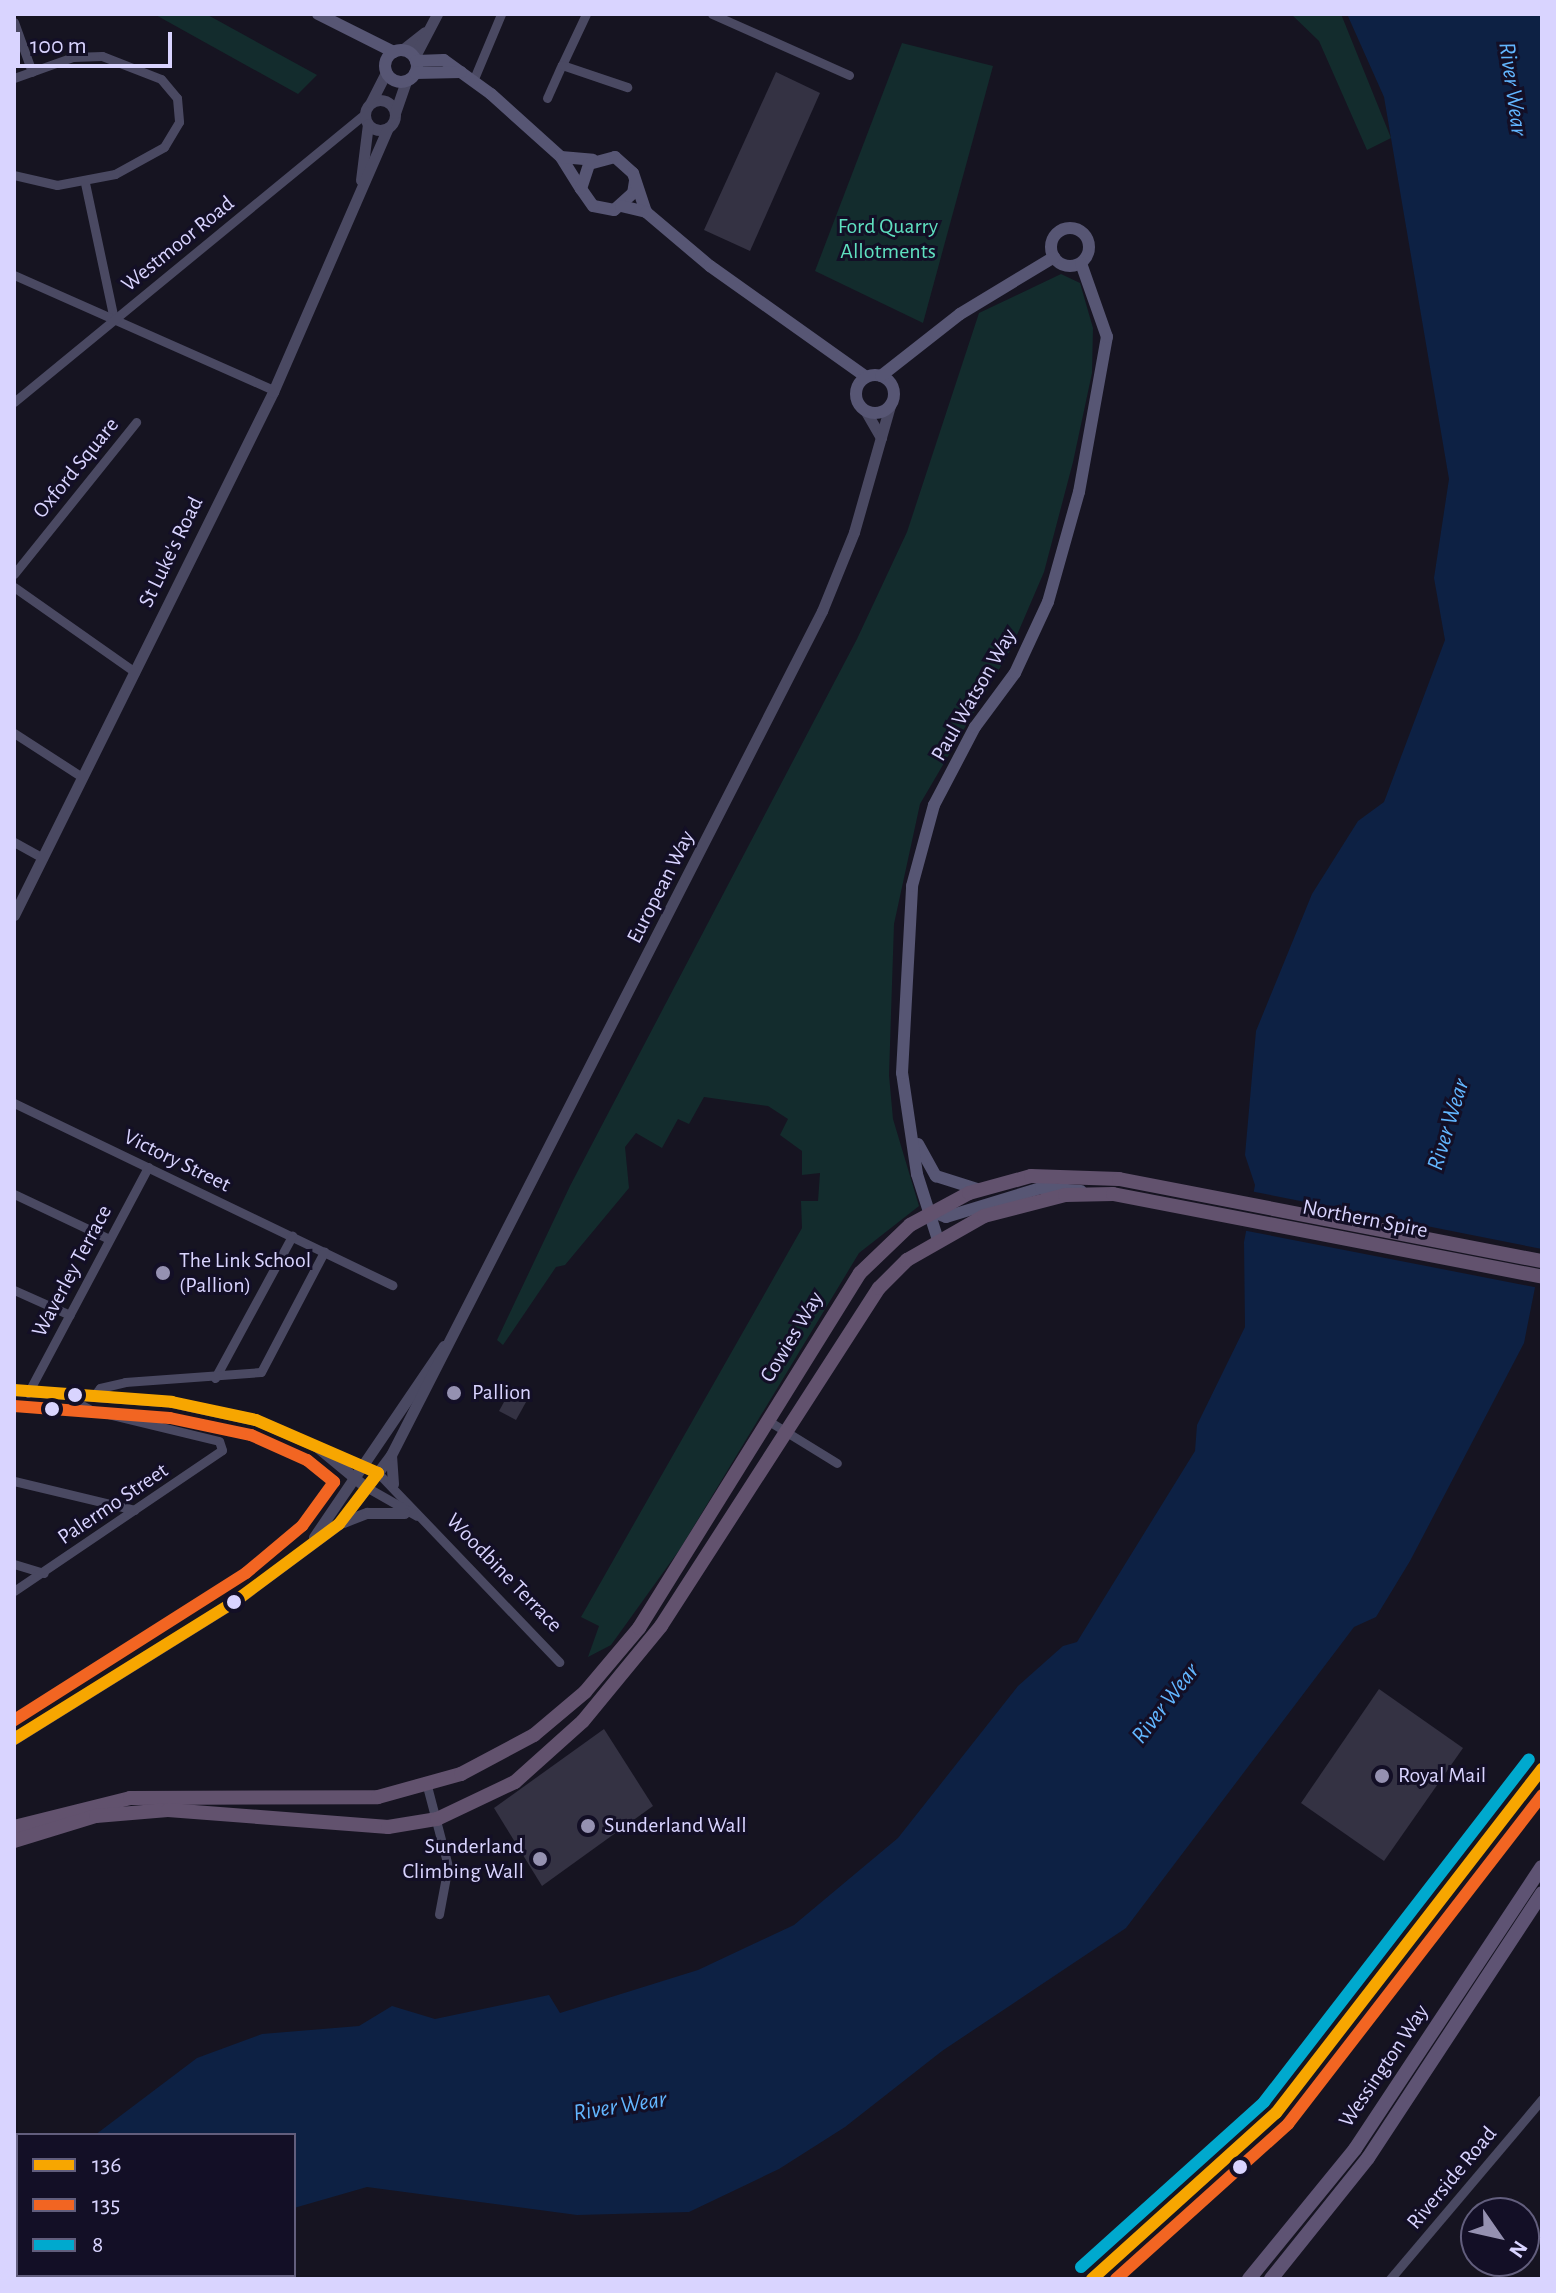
<!DOCTYPE html>
<html>
<head>
<meta charset="utf-8">
<style>
  body { margin:0 }
  #map { position:relative; width:1556px; height:2293px; overflow:hidden; background:#161421; font-family:"Alegreya Sans",sans-serif }
  div>[style] { position:absolute }
  [style*='--x'] { left:calc(var(--x)*1px); top:calc(var(--y)*1px); width:calc(var(--w)*1px); rotate:calc(var(--a)*1deg) }
  .green>* { inset:0; background:#132c2d }
  .water>* { inset:0; background:#0d2144 }
  .pier>* { inset:0; background:#161421 }
  .building>* { inset:0; background:#343243 }
  .minor>* { height:9px; margin:-4.5px; padding:0 4.5px; transform-origin:4.5px; border-radius:4.5px; background:#4a4962 }
  .tertiary>* { height:11px; margin:-5.5px; padding:0 5.5px; transform-origin:5.5px; border-radius:5.5px; background:#4a4962 }
  .tertiary>.ring { margin:-5.5px; padding:0; box-sizing:content-box; background:none; border:11px solid #4a4962; border-radius:50% }
  .secondary>* { height:12px; margin:-6px; padding:0 6px; transform-origin:6px; border-radius:6px; background:#575674 }
  .secondary>.ring { margin:-6px; padding:0; box-sizing:content-box; background:none; border:12px solid #575674; border-radius:50% }
  .primary>* { height:14px; margin:-7px; padding:0 7px; transform-origin:7px; border-radius:7px; background:#5e5373 }
  .trunk>* { height:14px; margin:-7px; padding:0 7px; transform-origin:7px; border-radius:7px; background:#62526e }
  .bus-1>* { height:12px; margin:-6px; padding:0 6px; transform-origin:6px; border-radius:6px; background:#f7a600 }
  .bus-2>* { height:12px; margin:-6px; padding:0 6px; transform-origin:6px; border-radius:6px; background:#f26522 }
  .bus-3>* { height:12px; margin:-6px; padding:0 6px; transform-origin:6px; border-radius:6px; background:#00a9ce }
  .dots>* { width:22px; height:22px; translate:-50% -50%; box-sizing:border-box; border:4px solid #130f26; border-radius:50% }
  span { translate:-50% -50%; white-space:nowrap; text-align:center; line-height:1.15; -webkit-text-stroke:6px #130f26; paint-order:stroke }
  .park-label { font-size:22px; color:#5fe0c0 }
  .street-label { font-size:22px; color:#d9d4ff }
  .poi-label { font-size:22px; color:#d9d4ff }
  .left { translate:0 -50%; text-align:left }
  .right { translate:-100% -50%; text-align:right }
  .water-label { font-size:24px; color:#62b6ff; font-style:italic }
  .frame { position:absolute; inset:0; border:16px solid #d9d4ff; pointer-events:none }
  .legend { position:absolute; left:16px; top:2133px; width:280px; height:144px; box-sizing:border-box; background:#130f26; border:2px solid #625e7d; margin:0; padding:10px 14px; list-style:none; font-size:24px; color:#d9d4ff }
  .legend li { display:flex; align-items:center; gap:16px; height:40px }
  .legend b { width:40px; border:2px solid #625e7d }
  .north { position:absolute; left:1460px; top:2197px; width:80px; height:80px; box-sizing:border-box; background:#130f26; border:2px solid #625e7d; border-radius:50%; rotate:124deg; font-size:22px; font-weight:700; line-height:32px; text-align:center; color:#d9d4ff }
  .north::after { content:''; display:block; margin:auto; width:28px; height:36px; background:#9591b1; clip-path:polygon(50% 0,100% 100%,50% 72%,0 100%) }
  .scale { position:absolute; left:16px; top:32px; width:156px; height:36px; box-sizing:border-box; border:4px solid #d9d4ff; border-top:0; padding-left:10px; font-size:24px; line-height:28px; white-space:nowrap; color:#d9d4ff; -webkit-text-stroke:6px #130f26; paint-order:stroke }
</style>
</head>
<body>
<div id="map">
  <div class="green">
    <i style="clip-path:polygon(154px 14px,206px 14px,317px 75px,298px 94px)"></i>
    <i style="clip-path:polygon(1291px 14px,1341px 14px,1391px 138px,1367px 150px,1319px 41px)"></i>
    <i style="clip-path:polygon(902px 43px,993px 66px,923px 323px,815px 271px)"></i>
    <i style="clip-path:polygon(1061px 274px,1080px 283px,1093px 328px,1092px 373px,1073px 462px,1044px 572px,1011px 649px,920px 804px,894px 924px,889px 1075px,893px 1119px,919px 1206px,859px 1253px,680px 1549px,611px 1645px,588px 1657px,599px 1626px,581px 1617px,802px 1228px,801px 1201px,818px 1201px,820px 1173px,802px 1175px,802px 1151px,780px 1135px,788px 1119px,768px 1106px,704px 1097px,689px 1124px,678px 1119px,662px 1148px,636px 1133px,625px 1147px,629px 1188px,565px 1265px,556px 1267px,503px 1345px,497px 1340px,570px 1186px,857px 639px,907px 532px,979px 313px)"></i>
  </div>
  <div class="water">
    <i style="clip-path:polygon(1347px 14px,1542px 14px,1542px 1252px,1524px 1343px,1410px 1561px,1376px 1617px,1354px 1627px,1126px 1928px,942px 2051px,845px 2127px,779px 2169px,689px 2212px,577px 2215px,367px 2187px,294px 2208px,294px 2135px,95px 2135px,197px 2058px,262px 2034px,359px 2026px,392px 2006px,435px 2019px,549px 1995px,560px 2013px,698px 1970px,794px 1925px,898px 1838px,1018px 1686px,1063px 1646px,1077px 1642px,1195px 1451px,1197px 1425px,1245px 1327px,1244px 1242px,1255px 1185px,1245px 1155px,1256px 1031px,1312px 894px,1358px 821px,1384px 802px,1445px 640px,1434px 578px,1449px 479px,1384px 97px)"></i>
    <i style="clip-path:polygon(18px 2218px,18px 2275px,183px 2275px,14px 2279px)"></i>
  </div>
  <div class="pier">
    <i style="clip-path:polygon(1250px 1191px,1542px 1249px,1539px 1288px,1242px 1230px)"></i>
  </div>
  <div class="building">
    <i style="clip-path:polygon(776px 72px,820px 93px,750px 251px,704px 230px)"></i>
    <i style="clip-path:polygon(513px 1386px,530px 1395px,516px 1420px,499px 1411px)"></i>
    <i style="clip-path:polygon(1379px 1689px,1463px 1748px,1384px 1861px,1301px 1803px)"></i>
    <i style="clip-path:polygon(604px 1729px,653px 1806px,542px 1886px,494px 1808px)"></i>
  </div>
  <div class="minor">
    <i style="--x:712;--y:14;--w:150;--a:24"></i>
    <i style="--x:14;--y:22;--w:53;--a:70.2"></i>
    <i style="--x:562;--y:65;--w:56;--a:-64.8"></i>
    <i style="--x:14;--y:78;--w:63;--a:-19.6"></i>
    <i style="--x:73;--y:57;--w:29;--a:-2"></i>
    <i style="--x:102;--y:56;--w:63;--a:21.3"></i>
    <i style="--x:161;--y:79;--w:25;--a:50"></i>
    <i style="--x:177;--y:98;--w:24;--a:85"></i>
    <i style="--x:179;--y:122;--w:29;--a:121"></i>
    <i style="--x:164;--y:147;--w:56;--a:151.1"></i>
    <i style="--x:115;--y:174;--w:59;--a:169.3"></i>
    <i style="--x:57;--y:185;--w:44;--a:-166.9"></i>
    <i style="--x:473;--y:81;--w:73;--a:-67.3"></i>
    <i style="--x:547;--y:98;--w:36;--a:-66"></i>
    <i style="--x:562;--y:65;--w:69;--a:18.7"></i>
    <i style="--x:85;--y:183;--w:139;--a:78"></i>
    <i style="--x:14;--y:275;--w:284;--a:23.9"></i>
    <i style="--x:14;--y:402;--w:453;--a:-39.4"></i>
    <i style="--x:14;--y:574;--w:195;--a:-51.2"></i>
    <i style="--x:14;--y:587;--w:148;--a:35.1"></i>
    <i style="--x:14;--y:733;--w:81;--a:32.9"></i>
    <i style="--x:14;--y:842;--w:33;--a:29"></i>
    <i style="--x:14;--y:1103;--w:420;--a:25.7"></i>
    <i style="--x:14;--y:1194;--w:105;--a:25.3"></i>
    <i style="--x:14;--y:1290;--w:61;--a:24.1"></i>
    <i style="--x:215;--y:1378;--w:162;--a:-61.5"></i>
    <i style="--x:28;--y:1393;--w:256;--a:-62"></i>
    <i style="--x:93;--y:1397;--w:11;--a:-52"></i>
    <i style="--x:100;--y:1388;--w:26;--a:-13"></i>
    <i style="--x:125;--y:1382;--w:136;--a:-4.2"></i>
    <i style="--x:261;--y:1372;--w:136;--a:-62.3"></i>
    <i style="--x:767;--y:1420;--w:82;--a:31.6"></i>
    <i style="--x:378;--y:1473;--w:262;--a:46.2"></i>
    <i style="--x:14;--y:1481;--w:124;--a:13.5"></i>
    <i style="--x:368;--y:1488;--w:56;--a:29.7"></i>
    <i style="--x:14;--y:1564;--w:31;--a:17"></i>
    <i style="--x:14;--y:1591;--w:251;--a:-34.1"></i>
    <i style="--x:222;--y:1450;--w:9;--a:-108"></i>
    <i style="--x:219;--y:1441;--w:132;--a:-166.4"></i>
    <i style="--x:91;--y:1410;--w:24;--a:-152"></i>
    <i style="--x:427;--y:1786;--w:83;--a:75.3"></i>
    <i style="--x:448;--y:1866;--w:49;--a:100.6"></i>
    <i style="--x:1092;--y:2279;--w:248;--a:-42.1"></i>
    <i style="--x:1276;--y:2113;--w:435;--a:-52.3"></i>
    <i style="--x:1390;--y:2279;--w:236;--a:-49.8"></i>
  </div>
  <div class="tertiary">
    <i style="--x:402;--y:50;--w:29;--a:-38"></i>
    <i style="--x:414;--y:58;--w:50;--a:-62.4"></i>
    <i class="ring" style="left:365px;top:100px;width:19px;height:19px"></i>
    <i style="--x:371;--y:102;--w:34;--a:-63"></i>
    <i style="--x:395;--y:113;--w:34;--a:-71"></i>
    <i style="--x:361;--y:180;--w:56;--a:-82.9"></i>
    <i style="--x:865;--y:410;--w:32;--a:60"></i>
    <i style="--x:14;--y:915;--w:584;--a:-63.65"></i>
    <i style="--x:273;--y:392;--w:288;--a:-66.5"></i>
    <i style="--x:14;--y:1390;--w:158;--a:4.3"></i>
    <i style="--x:172;--y:1402;--w:86;--a:12.1"></i>
    <i style="--x:256;--y:1420;--w:133;--a:23.5"></i>
    <i style="--x:316;--y:1446;--w:60;--a:39.6"></i>
    <i style="--x:391;--y:1455;--w:29;--a:86"></i>
    <i style="--x:343;--y:1522;--w:26;--a:-21"></i>
    <i style="--x:367;--y:1513;--w:37;--a:0"></i>
    <i style="--x:314;--y:1537;--w:231;--a:-55.8"></i>
    <i style="--x:14;--y:1739;--w:259;--a:-31.9"></i>
    <i style="--x:234;--y:1602;--w:131;--a:-36.6"></i>
    <i style="--x:339;--y:1524;--w:86;--a:-53"></i>
    <i style="--x:391;--y:1455;--w:948;--a:-62.95"></i>
    <i style="--x:822;--y:611;--w:85;--a:-67.9"></i>
    <i style="--x:854;--y:532;--w:131;--a:-74.1"></i>
  </div>
  <div class="secondary">
    <i style="--x:318;--y:14;--w:85;--a:26.6"></i>
    <i class="ring" style="left:385px;top:50px;width:20px;height:20px"></i>
    <i style="--x:416;--y:61;--w:28;--a:-2"></i>
    <i style="--x:444;--y:60;--w:58;--a:35.9"></i>
    <i style="--x:491;--y:94;--w:94;--a:42"></i>
    <i style="--x:561;--y:157;--w:38;--a:58"></i>
    <i style="--x:415;--y:73;--w:46;--a:-1.2"></i>
    <i style="--x:561;--y:157;--w:32;--a:5"></i>
    <i style="--x:635;--y:181;--w:12;--a:99"></i>
    <i style="--x:633;--y:193;--w:25;--a:138"></i>
    <i style="--x:614;--y:210;--w:21;--a:-169"></i>
    <i style="--x:593;--y:206;--w:21;--a:-125"></i>
    <i style="--x:581;--y:189;--w:26;--a:-72"></i>
    <i style="--x:589;--y:164;--w:27;--a:-15"></i>
    <i style="--x:615;--y:157;--w:24;--a:42"></i>
    <i style="--x:633;--y:173;--w:41;--a:71.6"></i>
    <i style="--x:621;--y:206;--w:26;--a:13"></i>
    <i style="--x:646;--y:212;--w:84;--a:40.2"></i>
    <i style="--x:710;--y:266;--w:191;--a:35.4"></i>
    <i class="ring" style="left:1051px;top:228px;width:26px;height:26px"></i>
    <i class="ring" style="left:856px;top:375px;width:26px;height:26px"></i>
    <i style="--x:881;--y:376;--w:100;--a:-38.1"></i>
    <i style="--x:960;--y:314;--w:110;--a:-31.2"></i>
    <i style="--x:918;--y:1144;--w:37;--a:61"></i>
    <i style="--x:936;--y:1176;--w:43;--a:17.6"></i>
    <i style="--x:931;--y:1211;--w:16;--a:22"></i>
    <i style="--x:946;--y:1217;--w:99;--a:-17"></i>
    <i style="--x:1041;--y:1188;--w:40;--a:4.3"></i>
    <i style="--x:938;--y:1240;--w:69;--a:-107.7"></i>
    <i style="--x:917;--y:1174;--w:102;--a:-98.4"></i>
    <i style="--x:902;--y:1073;--w:187;--a:-86.9"></i>
    <i style="--x:912;--y:886;--w:84;--a:-74.8"></i>
    <i style="--x:934;--y:805;--w:88;--a:-62.3"></i>
    <i style="--x:975;--y:727;--w:67;--a:-53.5"></i>
    <i style="--x:1015;--y:673;--w:78;--a:-65.1"></i>
    <i style="--x:1048;--y:602;--w:114;--a:-74.3"></i>
    <i style="--x:1079;--y:492;--w:158;--a:-79.8"></i>
    <i style="--x:1107;--y:337;--w:78;--a:-109.4"></i>
  </div>
  <div class="primary">
    <i style="--x:1249;--y:2279;--w:168;--a:-50.8"></i>
    <i style="--x:1355;--y:2149;--w:338;--a:-56.5"></i>
    <i style="--x:1271;--y:2279;--w:155;--a:-51.3"></i>
    <i style="--x:1368;--y:2158;--w:317;--a:-56.7"></i>
  </div>
  <div class="trunk">
    <i style="--x:14;--y:1827;--w:120;--a:-14"></i>
    <i style="--x:130;--y:1798;--w:248;--a:-0.2"></i>
    <i style="--x:378;--y:1797;--w:86;--a:-15.5"></i>
    <i style="--x:461;--y:1774;--w:83;--a:-28.1"></i>
    <i style="--x:534;--y:1735;--w:67;--a:-40.1"></i>
    <i style="--x:585;--y:1692;--w:84;--a:-49.8"></i>
    <i style="--x:639;--y:1628;--w:418;--a:-58.1"></i>
    <i style="--x:860;--y:1273;--w:69;--a:-43.8"></i>
    <i style="--x:910;--y:1225;--w:67;--a:-28.5"></i>
    <i style="--x:969;--y:1193;--w:64;--a:-15.3"></i>
    <i style="--x:1031;--y:1176;--w:88;--a:2"></i>
    <i style="--x:1119;--y:1179;--w:431;--a:11"></i>
    <i style="--x:14;--y:1841;--w:86;--a:-17"></i>
    <i style="--x:96;--y:1816;--w:72;--a:-4.8"></i>
    <i style="--x:168;--y:1810;--w:221;--a:4.4"></i>
    <i style="--x:388;--y:1827;--w:50;--a:-9.3"></i>
    <i style="--x:437;--y:1819;--w:86;--a:-25.4"></i>
    <i style="--x:515;--y:1782;--w:91;--a:-41.9"></i>
    <i style="--x:583;--y:1721;--w:123;--a:-50.6"></i>
    <i style="--x:661;--y:1626;--w:402;--a:-57.2"></i>
    <i style="--x:879;--y:1288;--w:40;--a:-45"></i>
    <i style="--x:907;--y:1260;--w:89;--a:-29.7"></i>
    <i style="--x:984;--y:1216;--w:84;--a:-14.5"></i>
    <i style="--x:1065;--y:1195;--w:48;--a:-1.2"></i>
    <i style="--x:1113;--y:1194;--w:437;--a:10.9"></i>
  </div>
  <div class="bus-1">
    <i style="--x:14;--y:1390;--w:158;--a:4.3"></i>
    <i style="--x:172;--y:1402;--w:86;--a:12.1"></i>
    <i style="--x:256;--y:1420;--w:133;--a:23.5"></i>
    <i style="--x:378;--y:1473;--w:64;--a:127.4"></i>
    <i style="--x:339;--y:1524;--w:131;--a:143.4"></i>
    <i style="--x:234;--y:1602;--w:259;--a:148.1"></i>
    <i style="--x:1092;--y:2279;--w:248;--a:-42.1"></i>
    <i style="--x:1276;--y:2113;--w:435;--a:-52.3"></i>
  </div>
  <div class="bus-2">
    <i style="--x:14;--y:1406;--w:156;--a:4.4"></i>
    <i style="--x:170;--y:1418;--w:83;--a:11.9"></i>
    <i style="--x:251;--y:1435;--w:61;--a:24.1"></i>
    <i style="--x:307;--y:1460;--w:35;--a:39"></i>
    <i style="--x:334;--y:1482;--w:54;--a:126"></i>
    <i style="--x:302;--y:1526;--w:73;--a:140"></i>
    <i style="--x:246;--y:1573;--w:275;--a:147.6"></i>
    <i style="--x:1116;--y:2279;--w:232;--a:-42"></i>
    <i style="--x:1288;--y:2124;--w:416;--a:-52.3"></i>
  </div>
  <div class="bus-3">
    <i style="--x:1081;--y:2267;--w:246;--a:-42"></i>
    <i style="--x:1264;--y:2102;--w:433;--a:-52.3"></i>
  </div>
  <div class="dots">
    <i style="left:163px;top:1273px;background:#9591b1"></i>
    <i style="left:454px;top:1393px;background:#9591b1"></i>
    <i style="left:75px;top:1395px;background:#d9d4ff"></i>
    <i style="left:52px;top:1409px;background:#d9d4ff"></i>
    <i style="left:234px;top:1602px;background:#d9d4ff"></i>
    <i style="left:1382px;top:1776px;background:#9591b1"></i>
    <i style="left:588px;top:1826px;background:#9591b1"></i>
    <i style="left:540px;top:1859px;background:#9591b1"></i>
    <i style="left:1240px;top:2167px;background:#d9d4ff"></i>
  </div>
  <div class="park-label">
    <span style="left:888px;top:239px">Ford Quarry<br>Allotments</span>
  </div>
  <div class="street-label">
    <span style="left:178px;top:244px;rotate:-39deg">Westmoor Road</span>
    <span style="left:76px;top:468px;rotate:-51deg">Oxford Square</span>
    <span style="left:171px;top:552px;rotate:-64deg">St Luke's Road</span>
    <span style="left:974px;top:695px;rotate:-60deg">Paul Watson Way</span>
    <span style="left:661px;top:887px;rotate:-63deg">European Way</span>
    <span style="left:177px;top:1161px;rotate:26deg">Victory Street</span>
    <span style="left:1365px;top:1219px;rotate:11deg">Northern Spire</span>
    <span style="left:72px;top:1271px;rotate:-62deg">Waverley Terrace</span>
    <span style="left:792px;top:1337px;rotate:-59deg">Cowies Way</span>
    <span style="left:113px;top:1504px;rotate:-34deg">Palermo Street</span>
    <span style="left:504px;top:1573px;rotate:46deg">Woodbine Terrace</span>
    <span style="left:1384px;top:2066px;rotate:-56deg">Wessington Way</span>
    <span style="left:1452px;top:2178px;rotate:-50deg">Riverside Road</span>
  </div>
  <div class="poi-label">
    <span class="left" style="left:179px;top:1273px">The Link School<br>(Pallion)</span>
    <span class="left" style="left:472px;top:1393px">Pallion</span>
    <span class="left" style="left:1398px;top:1776px">Royal Mail</span>
    <span class="left" style="left:604px;top:1826px">Sunderland Wall</span>
    <span class="right" style="left:524px;top:1859px">Sunderland<br>Climbing Wall</span>
  </div>
  <div class="water-label">
    <span style="left:1512px;top:89px;rotate:82deg">River Wear</span>
    <span style="left:1449px;top:1125px;rotate:-73deg">River Wear</span>
    <span style="left:1166px;top:1704px;rotate:-52deg">River Wear</span>
    <span style="left:620px;top:2107px;rotate:-9deg">River Wear</span>
  </div>
  <div class="frame"></div>
  <ul class="legend">
  <li><b style="height:10px;background:#f7a600"></b>136</li>
  <li><b style="height:10px;background:#f26522"></b>135</li>
  <li><b style="height:10px;background:#00a9ce"></b>8</li>
  </ul>
  <div class="north">N</div>
  <div class="scale">100 m</div>
</div>
</body>
</html>
